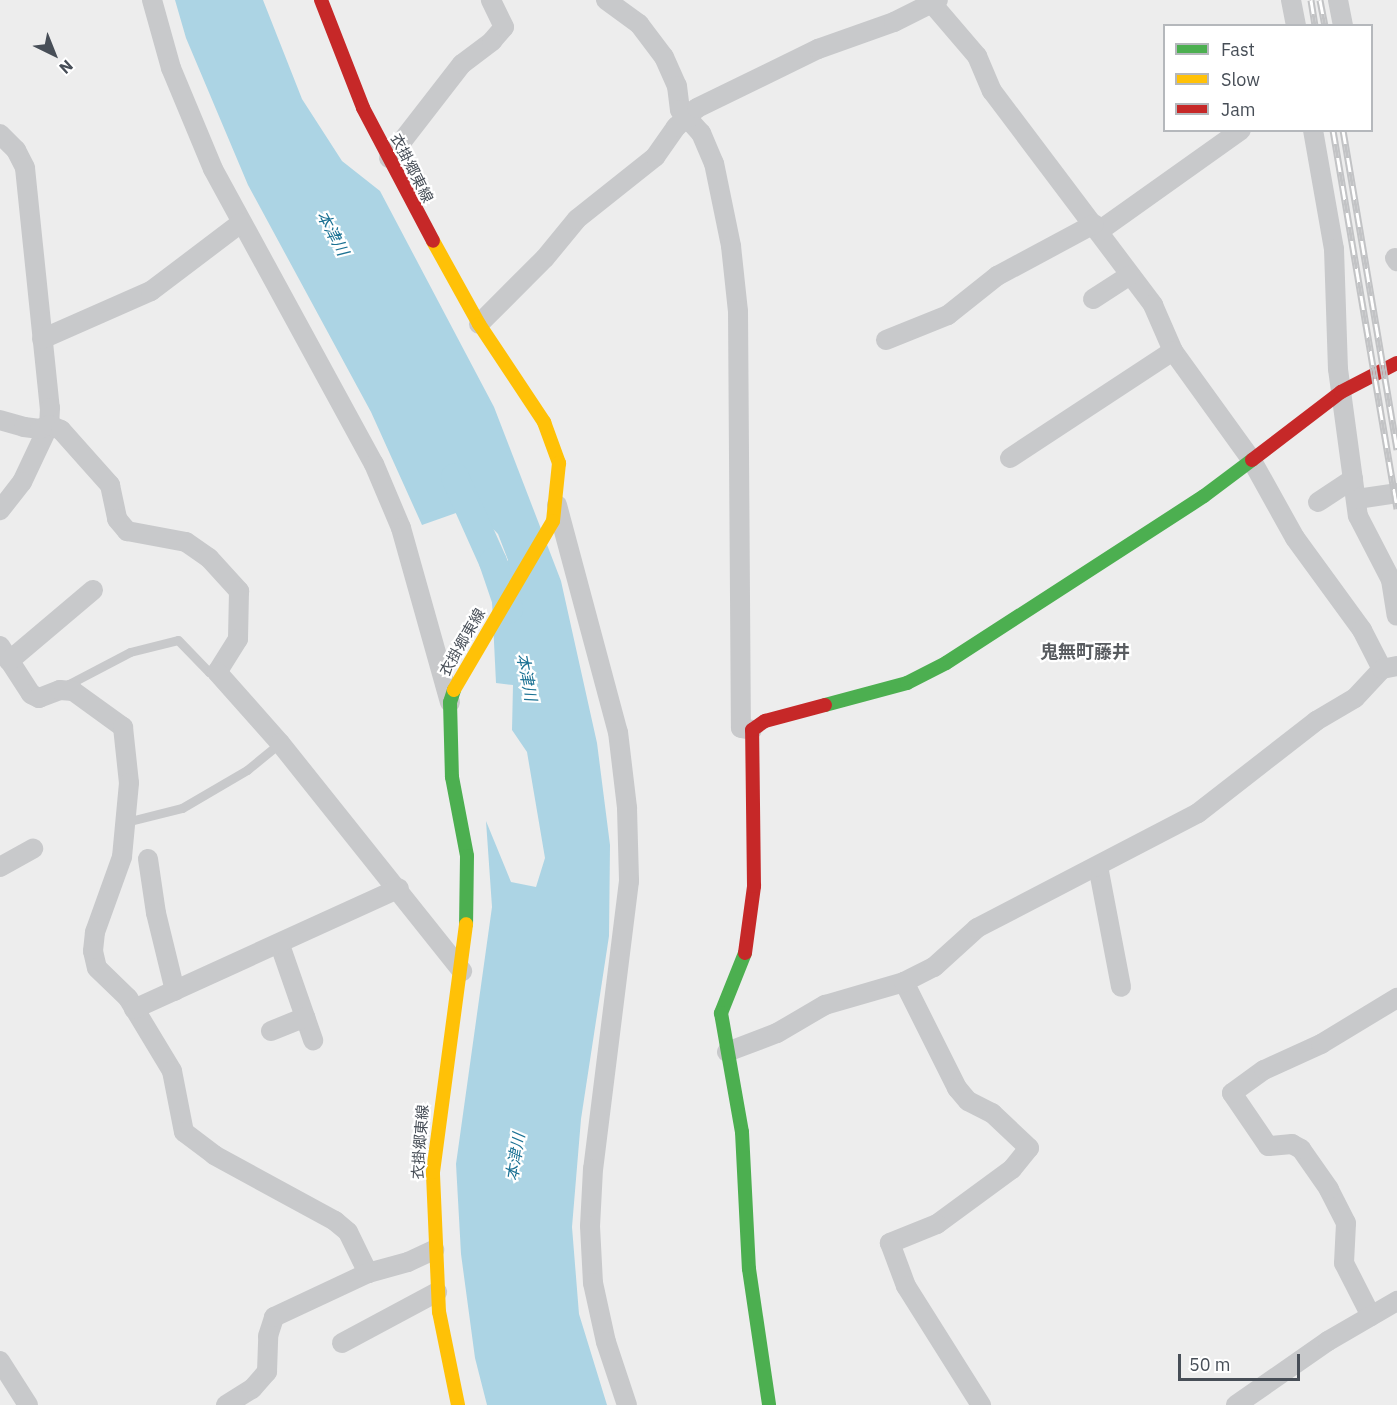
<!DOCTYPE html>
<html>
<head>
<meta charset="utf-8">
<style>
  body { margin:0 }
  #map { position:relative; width:1397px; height:1405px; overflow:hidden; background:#ededed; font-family:"IBM Plex Sans","Noto Sans JP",sans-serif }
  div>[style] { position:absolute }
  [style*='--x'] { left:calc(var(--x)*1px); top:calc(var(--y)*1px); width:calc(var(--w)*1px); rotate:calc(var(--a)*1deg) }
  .water>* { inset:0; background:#acd4e4 }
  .river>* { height:28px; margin:-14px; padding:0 14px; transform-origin:14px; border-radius:14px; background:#acd4e4 }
  .lane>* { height:9px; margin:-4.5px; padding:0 4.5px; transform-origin:4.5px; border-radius:4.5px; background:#c8c9cb }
  .street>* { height:20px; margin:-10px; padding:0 10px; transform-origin:10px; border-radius:10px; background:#c8c9cb }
  .fast>* { height:14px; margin:-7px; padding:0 7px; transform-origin:7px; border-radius:7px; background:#4caf50 }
  .slow>* { height:14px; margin:-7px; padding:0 7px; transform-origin:7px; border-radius:7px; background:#ffc107 }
  .jam>* { height:14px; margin:-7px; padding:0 7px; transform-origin:7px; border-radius:7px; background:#c62828 }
  .rail>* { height:7px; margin-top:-3.5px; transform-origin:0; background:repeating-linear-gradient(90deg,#fff 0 14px,#c2c3c5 0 28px); box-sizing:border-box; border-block:2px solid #c2c3c5 }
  span { translate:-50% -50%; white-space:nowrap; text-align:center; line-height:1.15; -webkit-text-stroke:4.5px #fff; paint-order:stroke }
  .street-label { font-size:15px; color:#474e57 }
  .water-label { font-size:16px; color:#1c7294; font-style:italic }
  .quarter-label { font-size:18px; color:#595c60; font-weight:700 }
  .legend { position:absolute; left:1163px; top:24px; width:210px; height:108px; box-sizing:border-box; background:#fff; border:2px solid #b5b8bc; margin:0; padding:8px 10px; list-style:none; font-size:18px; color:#474e57 }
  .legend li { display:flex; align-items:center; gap:12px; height:30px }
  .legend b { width:30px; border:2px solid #b5b8bc }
  .north { position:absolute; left:24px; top:24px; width:60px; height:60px; -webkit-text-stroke:4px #fff; paint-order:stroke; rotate:137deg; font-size:16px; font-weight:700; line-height:24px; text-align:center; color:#474e57 }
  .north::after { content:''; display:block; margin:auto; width:21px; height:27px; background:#474e57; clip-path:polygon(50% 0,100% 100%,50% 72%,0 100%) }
  .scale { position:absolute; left:1178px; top:1354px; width:122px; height:27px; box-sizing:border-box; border:3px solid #474e57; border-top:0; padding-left:8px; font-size:18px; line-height:21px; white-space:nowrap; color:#474e57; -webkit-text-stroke:4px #fff; paint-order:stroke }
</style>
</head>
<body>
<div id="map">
  <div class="water">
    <i style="clip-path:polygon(175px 0,263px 0,302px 99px,342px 161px,380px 191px,494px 407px,561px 581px,597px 743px,610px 845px,609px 936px,581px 1119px,572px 1227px,579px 1314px,607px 1405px,487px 1405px,475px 1358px,461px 1254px,456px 1164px,492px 907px,486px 821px,511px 882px,536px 887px,545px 858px,527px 752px,512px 730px,513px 685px,496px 683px,491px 581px,508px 560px,498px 534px,476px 511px,456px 513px,422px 525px,371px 412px,248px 185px,186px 38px)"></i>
  </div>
  <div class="river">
    <i style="--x:455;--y:477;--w:93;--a:65.9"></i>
    <i style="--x:493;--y:562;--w:50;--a:71.2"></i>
  </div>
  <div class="lane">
    <i style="--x:66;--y:690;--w:7;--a:-63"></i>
    <i style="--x:69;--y:684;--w:69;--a:-27.7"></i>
    <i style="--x:130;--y:652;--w:49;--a:-14"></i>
    <i style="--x:178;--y:640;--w:45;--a:45.9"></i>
    <i style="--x:209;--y:672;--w:8;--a:0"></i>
    <i style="--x:126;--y:822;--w:58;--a:-14"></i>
    <i style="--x:182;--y:808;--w:75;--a:-30.3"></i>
    <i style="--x:247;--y:770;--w:43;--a:-39.3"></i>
  </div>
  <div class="street">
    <i style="--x:152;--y:0;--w:71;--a:74.4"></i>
    <i style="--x:171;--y:68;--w:109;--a:67.4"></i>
    <i style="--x:213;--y:169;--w:336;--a:61.4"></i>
    <i style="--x:374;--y:464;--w:69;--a:67.1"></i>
    <i style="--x:401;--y:528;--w:181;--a:74.3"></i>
    <i style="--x:606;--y:0;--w:41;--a:36"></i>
    <i style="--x:639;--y:24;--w:41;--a:52.9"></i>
    <i style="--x:664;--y:57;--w:32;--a:66"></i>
    <i style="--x:677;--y:86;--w:24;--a:83"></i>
    <i style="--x:680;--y:110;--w:31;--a:48"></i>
    <i style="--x:701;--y:133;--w:33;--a:67"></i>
    <i style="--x:714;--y:163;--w:85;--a:78.4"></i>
    <i style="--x:731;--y:246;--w:65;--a:83.9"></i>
    <i style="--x:738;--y:311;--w:417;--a:89.6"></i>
    <i style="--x:741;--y:728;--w:11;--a:10"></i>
    <i style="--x:929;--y:0;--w:74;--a:49.4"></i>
    <i style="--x:977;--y:56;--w:38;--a:67"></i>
    <i style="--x:992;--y:91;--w:268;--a:53"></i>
    <i style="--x:1153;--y:305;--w:50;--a:66.5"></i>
    <i style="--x:1173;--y:351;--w:133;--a:54.2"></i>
    <i style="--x:1251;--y:459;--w:90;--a:60.9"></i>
    <i style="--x:1295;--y:538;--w:114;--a:53.9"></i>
    <i style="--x:1362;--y:630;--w:44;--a:62.9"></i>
    <i style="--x:1291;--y:0;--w:26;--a:79"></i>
    <i style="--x:1338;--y:0;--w:26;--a:79"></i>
    <i style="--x:1313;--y:130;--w:121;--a:80"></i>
    <i style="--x:1334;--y:249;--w:120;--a:88.1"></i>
    <i style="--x:1338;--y:369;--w:148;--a:82.3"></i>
    <i style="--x:1358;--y:516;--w:72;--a:62.7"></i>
    <i style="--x:1391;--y:580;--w:36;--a:81"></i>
    <i style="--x:0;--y:134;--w:23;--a:45"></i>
    <i style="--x:16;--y:150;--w:20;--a:63"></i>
    <i style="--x:25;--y:168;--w:241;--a:84.1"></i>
    <i style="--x:50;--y:408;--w:17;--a:93"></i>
    <i style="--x:49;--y:425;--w:63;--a:115.3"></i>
    <i style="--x:22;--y:482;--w:36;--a:128"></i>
    <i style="--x:389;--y:158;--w:119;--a:-52.2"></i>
    <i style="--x:462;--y:64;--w:38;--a:-37"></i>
    <i style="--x:492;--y:41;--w:18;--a:-49"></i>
    <i style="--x:504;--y:27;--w:30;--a:-116"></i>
    <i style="--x:1099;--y:231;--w:174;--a:-35.4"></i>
    <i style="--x:1395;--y:258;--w:4;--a:56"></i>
    <i style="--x:1093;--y:299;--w:44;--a:-33"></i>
    <i style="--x:479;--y:324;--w:93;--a:-45"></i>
    <i style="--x:545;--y:258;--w:50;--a:-50.6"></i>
    <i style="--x:577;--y:219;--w:100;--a:-38.5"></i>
    <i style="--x:655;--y:157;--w:37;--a:-55"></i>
    <i style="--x:676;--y:127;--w:28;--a:-42"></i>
    <i style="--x:697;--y:108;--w:135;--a:-26"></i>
    <i style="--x:818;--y:49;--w:81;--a:-19.6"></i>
    <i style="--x:894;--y:22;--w:49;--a:-26.6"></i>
    <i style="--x:42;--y:339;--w:119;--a:-23.8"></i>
    <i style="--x:151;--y:291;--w:113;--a:-37.1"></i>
    <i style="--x:886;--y:340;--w:67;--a:-22"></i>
    <i style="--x:948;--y:315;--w:63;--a:-38.5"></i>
    <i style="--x:997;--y:276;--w:110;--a:-28.2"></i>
    <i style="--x:0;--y:420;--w:25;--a:16"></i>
    <i style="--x:24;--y:427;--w:16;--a:7"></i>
    <i style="--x:40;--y:429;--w:10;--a:-24"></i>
    <i style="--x:49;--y:425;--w:13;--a:23"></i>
    <i style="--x:61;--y:430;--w:74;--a:48.3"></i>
    <i style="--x:110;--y:485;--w:35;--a:78"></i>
    <i style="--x:117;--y:519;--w:16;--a:50"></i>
    <i style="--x:127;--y:531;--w:60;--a:10.6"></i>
    <i style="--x:186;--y:542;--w:28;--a:35"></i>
    <i style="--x:209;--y:558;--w:45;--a:47.7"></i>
    <i style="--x:239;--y:591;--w:48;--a:91.2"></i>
    <i style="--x:238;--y:639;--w:39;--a:122"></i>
    <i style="--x:217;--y:672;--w:95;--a:48.4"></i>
    <i style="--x:280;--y:743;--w:292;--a:51.4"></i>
    <i style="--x:1010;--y:458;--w:195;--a:-33.3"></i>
    <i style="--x:1357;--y:499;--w:40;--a:-8.5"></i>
    <i style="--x:1318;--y:502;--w:42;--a:-33.3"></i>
    <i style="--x:557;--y:505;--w:235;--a:75"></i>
    <i style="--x:618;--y:732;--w:77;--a:83.2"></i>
    <i style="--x:627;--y:808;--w:73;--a:88.4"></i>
    <i style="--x:629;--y:881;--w:290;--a:97.1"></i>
    <i style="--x:593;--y:1169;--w:57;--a:93"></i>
    <i style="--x:590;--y:1226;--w:57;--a:87"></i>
    <i style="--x:593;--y:1283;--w:60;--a:77.6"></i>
    <i style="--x:606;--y:1342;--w:66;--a:71.6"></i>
    <i style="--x:0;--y:646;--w:57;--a:57.1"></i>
    <i style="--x:31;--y:694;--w:9;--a:27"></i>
    <i style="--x:39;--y:698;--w:22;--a:-21"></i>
    <i style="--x:60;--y:690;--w:13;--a:4"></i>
    <i style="--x:73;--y:691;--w:62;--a:35.8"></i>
    <i style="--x:123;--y:727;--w:56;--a:83.9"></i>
    <i style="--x:129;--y:783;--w:74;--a:95.4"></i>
    <i style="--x:122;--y:857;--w:80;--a:109.8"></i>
    <i style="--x:95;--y:932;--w:19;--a:96"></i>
    <i style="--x:93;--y:951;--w:17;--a:77"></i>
    <i style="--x:97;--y:968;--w:43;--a:44.1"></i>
    <i style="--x:128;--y:998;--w:85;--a:58.9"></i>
    <i style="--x:172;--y:1071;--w:62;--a:78.9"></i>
    <i style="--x:184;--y:1132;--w:38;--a:37"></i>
    <i style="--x:214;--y:1155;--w:138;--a:28.6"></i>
    <i style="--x:335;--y:1221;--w:17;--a:40"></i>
    <i style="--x:348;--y:1232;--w:46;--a:64"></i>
    <i style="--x:9;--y:661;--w:110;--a:-40.2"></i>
    <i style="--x:148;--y:859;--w:55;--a:81.6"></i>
    <i style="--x:156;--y:913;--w:80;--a:76.3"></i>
    <i style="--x:1098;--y:866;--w:123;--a:79.2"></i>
    <i style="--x:0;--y:867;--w:38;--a:-29"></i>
    <i style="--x:280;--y:945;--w:101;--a:70.8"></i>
    <i style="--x:904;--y:982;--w:119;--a:63.4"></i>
    <i style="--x:957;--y:1088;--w:17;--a:50"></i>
    <i style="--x:968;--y:1101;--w:27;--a:27"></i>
    <i style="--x:992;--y:1113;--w:51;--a:43.4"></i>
    <i style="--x:1029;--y:1148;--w:27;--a:129"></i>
    <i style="--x:1012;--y:1169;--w:93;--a:143.7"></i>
    <i style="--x:937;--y:1224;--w:51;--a:158"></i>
    <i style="--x:890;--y:1243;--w:46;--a:69.6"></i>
    <i style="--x:906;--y:1286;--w:141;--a:57.8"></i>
    <i style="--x:134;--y:1009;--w:291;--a:-24.5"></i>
    <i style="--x:271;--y:1031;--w:37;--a:-22"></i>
    <i style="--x:727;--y:1052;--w:53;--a:-20.8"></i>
    <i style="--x:777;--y:1033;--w:56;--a:-30.3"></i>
    <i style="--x:825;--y:1005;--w:82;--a:-16.2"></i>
    <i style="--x:904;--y:982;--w:34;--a:-27"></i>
    <i style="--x:934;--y:967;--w:58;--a:-42.2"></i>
    <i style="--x:977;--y:928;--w:249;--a:-27.5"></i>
    <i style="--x:1198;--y:813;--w:150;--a:-37.9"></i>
    <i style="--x:1316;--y:721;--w:45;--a:-30.5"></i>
    <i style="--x:1355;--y:698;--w:40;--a:-47"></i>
    <i style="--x:1382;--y:669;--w:15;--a:-11"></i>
    <i style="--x:1371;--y:1316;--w:59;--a:-117"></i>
    <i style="--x:1344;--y:1263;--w:40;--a:-87.1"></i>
    <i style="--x:1346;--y:1223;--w:38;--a:-117"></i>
    <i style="--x:1329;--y:1189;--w:49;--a:-125"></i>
    <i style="--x:1301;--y:1149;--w:10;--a:-151"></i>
    <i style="--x:1292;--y:1144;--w:24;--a:175"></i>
    <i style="--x:1268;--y:1146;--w:64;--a:-124.2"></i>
    <i style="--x:1232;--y:1093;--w:39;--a:-36"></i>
    <i style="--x:1264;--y:1070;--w:63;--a:-24.5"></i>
    <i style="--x:1321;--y:1044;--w:89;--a:-31.2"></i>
    <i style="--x:342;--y:1343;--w:108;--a:-28.2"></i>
    <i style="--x:0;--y:1361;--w:52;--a:57.5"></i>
    <i style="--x:226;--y:1405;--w:31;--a:-32"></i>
    <i style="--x:252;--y:1389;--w:23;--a:-49"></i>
    <i style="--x:267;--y:1372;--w:36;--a:-88"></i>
    <i style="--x:268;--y:1336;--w:20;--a:-72"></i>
    <i style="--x:274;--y:1317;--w:104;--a:-25.1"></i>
    <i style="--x:368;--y:1273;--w:41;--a:-15.4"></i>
    <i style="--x:408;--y:1262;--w:29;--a:-25"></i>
    <i style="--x:1236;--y:1405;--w:112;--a:-34.8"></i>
    <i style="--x:1328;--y:1341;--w:80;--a:-30.1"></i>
  </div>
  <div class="fast">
    <i style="--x:454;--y:690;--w:13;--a:108"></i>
    <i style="--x:450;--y:702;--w:75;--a:88.5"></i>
    <i style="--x:452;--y:777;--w:80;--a:79.2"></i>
    <i style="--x:467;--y:856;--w:68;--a:90.8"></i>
    <i style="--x:825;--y:705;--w:85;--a:-15"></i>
    <i style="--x:907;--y:683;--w:44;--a:-27.1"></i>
    <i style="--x:946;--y:663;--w:307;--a:-32.9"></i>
    <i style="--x:1204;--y:496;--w:60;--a:-36.9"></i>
    <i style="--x:745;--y:953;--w:65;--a:111.8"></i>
    <i style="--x:721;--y:1013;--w:121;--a:80"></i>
    <i style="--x:742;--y:1132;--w:137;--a:87.1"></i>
    <i style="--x:749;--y:1269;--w:137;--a:81.6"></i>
  </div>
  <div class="slow">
    <i style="--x:433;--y:241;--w:95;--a:61"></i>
    <i style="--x:479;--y:324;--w:118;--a:56.4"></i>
    <i style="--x:544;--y:422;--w:44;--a:69.9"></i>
    <i style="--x:559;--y:463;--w:58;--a:95.9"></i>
    <i style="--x:553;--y:521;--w:196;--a:120.4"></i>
    <i style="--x:458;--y:1405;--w:95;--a:-101.5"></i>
    <i style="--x:439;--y:1312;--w:140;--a:-92.5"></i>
    <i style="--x:433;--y:1172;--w:250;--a:-82.4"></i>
  </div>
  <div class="jam">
    <i style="--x:321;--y:0;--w:116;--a:68.7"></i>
    <i style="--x:363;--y:108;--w:150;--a:62.2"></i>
    <i style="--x:1252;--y:460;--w:112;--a:-37.4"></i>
    <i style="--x:1341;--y:392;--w:63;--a:-27.4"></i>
    <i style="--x:745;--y:953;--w:68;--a:-82.3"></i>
    <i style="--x:754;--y:886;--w:156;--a:-90.7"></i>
    <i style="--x:752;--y:730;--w:16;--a:-35"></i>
    <i style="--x:765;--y:721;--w:62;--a:-14.9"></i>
  </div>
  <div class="rail">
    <i style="--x:1311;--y:0;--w:26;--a:81"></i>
    <i style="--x:1320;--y:0;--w:26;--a:79"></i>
    <i style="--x:1333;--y:130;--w:384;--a:80.4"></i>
    <i style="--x:1343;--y:130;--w:324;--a:80.4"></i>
  </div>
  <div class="street-label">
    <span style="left:412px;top:168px;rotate:63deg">衣掛郷東線</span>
    <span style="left:462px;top:642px;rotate:-60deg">衣掛郷東線</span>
    <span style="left:420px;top:1142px;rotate:-86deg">衣掛郷東線</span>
  </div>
  <div class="water-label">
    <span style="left:333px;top:233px;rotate:62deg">本津川</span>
    <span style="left:527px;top:677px;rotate:79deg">本津川</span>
    <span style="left:515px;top:1157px;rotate:-81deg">本津川</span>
  </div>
  <div class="quarter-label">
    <span style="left:1085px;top:652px">鬼無町藤井</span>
  </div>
  <ul class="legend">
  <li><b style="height:8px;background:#4caf50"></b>Fast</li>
  <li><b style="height:8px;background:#ffc107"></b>Slow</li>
  <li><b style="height:8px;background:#c62828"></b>Jam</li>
  </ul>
  <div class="north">N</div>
  <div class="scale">50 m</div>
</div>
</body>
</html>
